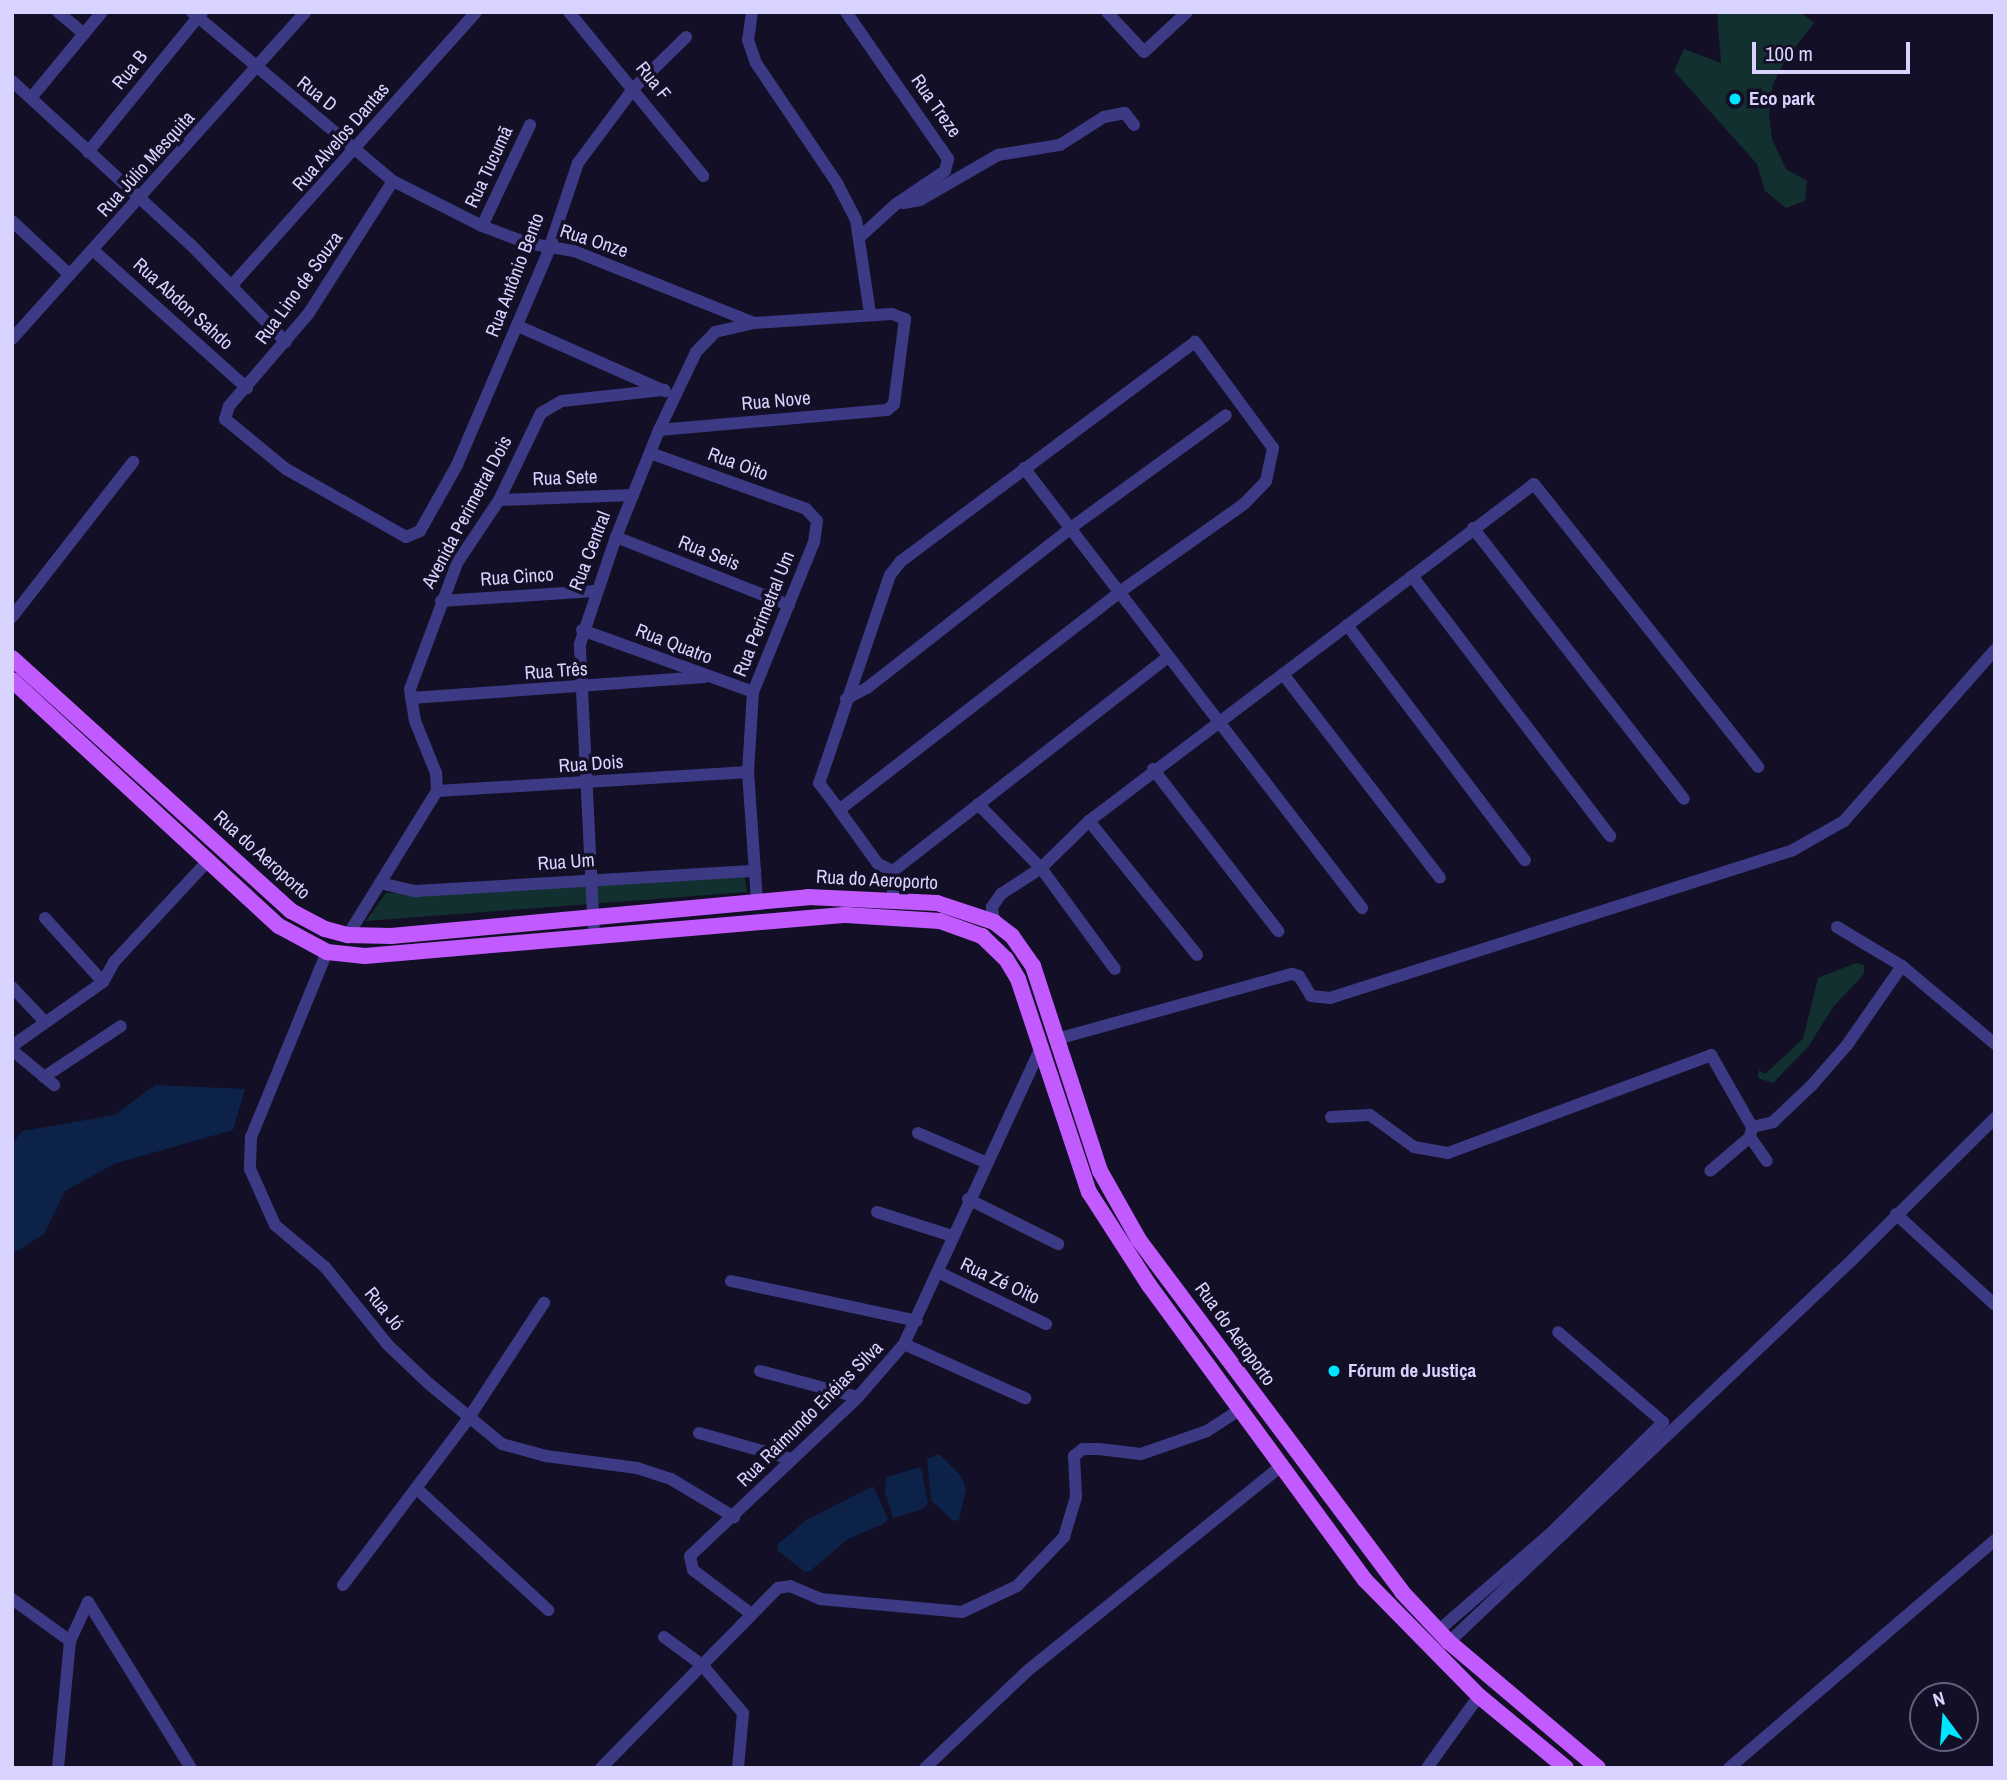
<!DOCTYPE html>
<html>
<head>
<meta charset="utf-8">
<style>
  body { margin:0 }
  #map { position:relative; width:2007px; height:1780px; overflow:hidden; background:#130f26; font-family:"Archivo Narrow",sans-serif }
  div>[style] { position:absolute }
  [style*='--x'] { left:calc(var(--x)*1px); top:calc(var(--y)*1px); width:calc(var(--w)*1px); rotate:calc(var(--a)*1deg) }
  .green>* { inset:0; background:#12302f }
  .water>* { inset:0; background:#0c2248 }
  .minor>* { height:12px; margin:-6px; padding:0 6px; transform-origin:6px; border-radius:6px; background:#3d3a85 }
  .major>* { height:16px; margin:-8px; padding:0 8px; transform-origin:8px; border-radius:8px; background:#c25bff }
  .dots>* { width:19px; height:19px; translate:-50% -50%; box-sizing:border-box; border:4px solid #130f26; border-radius:50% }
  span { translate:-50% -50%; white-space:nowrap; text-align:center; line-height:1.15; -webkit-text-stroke:7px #130f26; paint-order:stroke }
  .street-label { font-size:19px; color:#d9d4ff }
  .poi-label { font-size:19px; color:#d9d4ff; font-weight:700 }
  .left { translate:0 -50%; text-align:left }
  .frame { position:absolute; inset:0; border:14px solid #d9d4ff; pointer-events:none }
  .north { position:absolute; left:1909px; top:1682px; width:70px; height:70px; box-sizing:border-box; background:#130f26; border:2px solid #625e7d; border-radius:50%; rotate:344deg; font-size:19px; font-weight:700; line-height:28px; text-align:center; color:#d9d4ff }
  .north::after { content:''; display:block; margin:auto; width:24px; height:32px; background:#00e5ff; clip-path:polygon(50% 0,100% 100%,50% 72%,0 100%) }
  .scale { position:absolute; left:1752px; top:42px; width:158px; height:32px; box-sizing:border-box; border:4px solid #d9d4ff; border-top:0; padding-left:9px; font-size:21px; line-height:24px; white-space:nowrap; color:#d9d4ff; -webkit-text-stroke:5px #130f26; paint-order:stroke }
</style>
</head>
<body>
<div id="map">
  <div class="green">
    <i style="clip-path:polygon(1717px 12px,1800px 12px,1814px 23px,1786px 59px,1773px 84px,1769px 114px,1772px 139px,1786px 169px,1807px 181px,1805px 201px,1786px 208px,1765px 191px,1757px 164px,1674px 71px,1684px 49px,1721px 63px)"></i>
    <i style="clip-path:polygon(744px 873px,747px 892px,366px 921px,386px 893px)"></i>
    <i style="clip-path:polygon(1856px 963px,1864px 965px,1864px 974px,1833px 1007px,1808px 1047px,1773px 1083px,1758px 1078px,1759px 1070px,1765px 1074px,1803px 1039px,1818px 978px)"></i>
  </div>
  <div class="water">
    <i style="clip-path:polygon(155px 1085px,245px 1089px,233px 1130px,114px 1164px,65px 1191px,44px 1234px,12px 1254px,12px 1144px,22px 1131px,115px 1115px)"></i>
    <i style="clip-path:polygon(939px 1454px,961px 1476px,966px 1489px,959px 1520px,953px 1521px,931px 1500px,927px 1459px)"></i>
    <i style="clip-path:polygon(921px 1467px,928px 1503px,923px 1509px,893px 1518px,885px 1492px,886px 1477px)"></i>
    <i style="clip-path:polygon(873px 1486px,888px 1519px,883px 1524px,848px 1539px,810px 1571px,805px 1572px,778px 1551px,777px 1545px,806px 1520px)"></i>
  </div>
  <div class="minor">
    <i style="--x:58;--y:12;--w:34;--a:40"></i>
    <i style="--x:192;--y:12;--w:263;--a:40.1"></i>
    <i style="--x:393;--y:181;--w:100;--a:26.8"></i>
    <i style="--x:482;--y:226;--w:48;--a:20.7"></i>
    <i style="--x:527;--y:243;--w:48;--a:9.7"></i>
    <i style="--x:574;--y:251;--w:194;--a:21.8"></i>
    <i style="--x:569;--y:12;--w:212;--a:50.7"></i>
    <i style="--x:752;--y:12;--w:28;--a:98"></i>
    <i style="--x:748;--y:40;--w:24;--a:71"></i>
    <i style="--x:756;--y:63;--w:145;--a:56"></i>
    <i style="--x:837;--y:183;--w:42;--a:62.8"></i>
    <i style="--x:856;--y:220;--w:95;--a:81.5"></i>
    <i style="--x:846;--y:12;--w:179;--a:55.2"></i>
    <i style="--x:948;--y:159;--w:12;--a:104"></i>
    <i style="--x:945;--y:171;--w:59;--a:146"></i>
    <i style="--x:896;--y:204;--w:47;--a:137.6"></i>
    <i style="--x:1107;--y:12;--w:54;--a:47.2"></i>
    <i style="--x:1144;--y:52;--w:59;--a:-42.9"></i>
    <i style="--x:12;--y:81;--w:241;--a:42.5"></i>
    <i style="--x:190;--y:244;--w:137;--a:45.6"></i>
    <i style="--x:31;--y:98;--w:112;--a:-50.5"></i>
    <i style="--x:88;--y:152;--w:181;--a:-50.8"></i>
    <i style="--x:393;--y:181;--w:156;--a:122.5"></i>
    <i style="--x:309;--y:313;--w:123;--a:130.7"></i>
    <i style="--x:229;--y:406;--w:14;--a:107"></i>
    <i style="--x:225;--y:419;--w:79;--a:39.3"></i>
    <i style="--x:286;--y:469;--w:138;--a:29.5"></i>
    <i style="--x:406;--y:537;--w:15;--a:-23"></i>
    <i style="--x:420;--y:531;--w:76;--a:-60.7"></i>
    <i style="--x:457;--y:465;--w:228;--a:-66.8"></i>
    <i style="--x:547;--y:255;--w:97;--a:-71.4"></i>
    <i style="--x:578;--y:163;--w:94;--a:-53.3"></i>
    <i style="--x:634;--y:88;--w:73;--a:-44.4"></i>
    <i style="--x:903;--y:203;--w:17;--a:-10"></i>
    <i style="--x:920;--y:200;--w:90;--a:-30"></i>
    <i style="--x:998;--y:155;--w:63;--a:-9.2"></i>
    <i style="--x:1060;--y:145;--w:52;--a:-32.5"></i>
    <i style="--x:1104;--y:117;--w:21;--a:-11"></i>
    <i style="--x:1125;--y:113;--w:15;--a:53"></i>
    <i style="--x:12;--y:221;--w:79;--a:43"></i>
    <i style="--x:482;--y:226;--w:112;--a:-64.6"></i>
    <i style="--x:93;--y:250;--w:207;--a:41.9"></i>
    <i style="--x:232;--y:285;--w:366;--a:-48.2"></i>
    <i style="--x:518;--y:326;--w:161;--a:23.9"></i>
    <i style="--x:12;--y:339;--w:439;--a:-48.1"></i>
    <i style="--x:650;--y:453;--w:166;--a:19.7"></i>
    <i style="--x:806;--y:509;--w:16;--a:47"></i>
    <i style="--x:817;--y:521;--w:21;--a:98"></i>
    <i style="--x:814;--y:542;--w:162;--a:112.1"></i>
    <i style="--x:753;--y:692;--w:80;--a:93.6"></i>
    <i style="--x:748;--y:772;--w:128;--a:86"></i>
    <i style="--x:1024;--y:468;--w:555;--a:52.47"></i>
    <i style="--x:499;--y:500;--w:134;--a:-2.1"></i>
    <i style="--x:1473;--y:528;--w:343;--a:52.1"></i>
    <i style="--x:616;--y:537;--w:186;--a:21.5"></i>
    <i style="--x:1412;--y:576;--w:327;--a:52.7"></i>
    <i style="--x:441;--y:601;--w:154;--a:-3.7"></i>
    <i style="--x:12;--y:617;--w:197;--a:-52"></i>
    <i style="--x:1347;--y:625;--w:295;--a:52.9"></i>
    <i style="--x:582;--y:630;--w:182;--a:19.9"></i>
    <i style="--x:1283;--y:674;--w:257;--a:52.4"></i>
    <i style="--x:411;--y:698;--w:294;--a:-4.1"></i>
    <i style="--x:846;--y:699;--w:24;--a:-28"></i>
    <i style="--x:867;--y:688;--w:261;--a:-38.1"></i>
    <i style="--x:1072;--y:527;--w:190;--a:-36"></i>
    <i style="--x:1153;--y:769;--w:205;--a:52.3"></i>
    <i style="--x:437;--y:791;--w:312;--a:-3.5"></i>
    <i style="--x:978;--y:804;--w:90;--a:45.5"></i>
    <i style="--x:1041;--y:868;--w:125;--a:53.8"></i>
    <i style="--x:839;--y:810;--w:357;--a:-37.8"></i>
    <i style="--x:1121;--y:591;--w:151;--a:-35.3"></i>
    <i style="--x:1244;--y:504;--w:32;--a:-46"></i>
    <i style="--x:1266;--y:481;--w:34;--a:-78"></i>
    <i style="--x:1273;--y:448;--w:132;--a:-126.3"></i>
    <i style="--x:1195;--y:342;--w:367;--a:143.3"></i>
    <i style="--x:901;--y:561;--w:18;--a:128"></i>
    <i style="--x:890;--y:575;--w:220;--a:108.8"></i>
    <i style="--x:819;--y:783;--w:34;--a:53"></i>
    <i style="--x:839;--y:810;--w:67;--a:54.2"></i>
    <i style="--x:878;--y:864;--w:17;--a:25"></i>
    <i style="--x:893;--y:871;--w:348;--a:-37.9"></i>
    <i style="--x:1089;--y:821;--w:172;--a:51.1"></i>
    <i style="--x:893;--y:871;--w:29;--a:90"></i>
    <i style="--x:380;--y:883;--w:37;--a:13"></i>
    <i style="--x:416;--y:891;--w:340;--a:-3.4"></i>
    <i style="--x:45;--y:918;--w:86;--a:47.8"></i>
    <i style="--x:994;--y:922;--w:15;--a:-98"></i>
    <i style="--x:992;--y:907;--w:16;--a:-55"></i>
    <i style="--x:1001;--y:894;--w:48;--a:-33"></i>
    <i style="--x:1041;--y:868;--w:67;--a:-44.4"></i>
    <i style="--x:1089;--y:821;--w:558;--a:-37.14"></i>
    <i style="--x:1534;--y:484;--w:361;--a:51.6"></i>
    <i style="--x:1837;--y:927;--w:76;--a:31"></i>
    <i style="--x:1902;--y:966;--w:121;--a:40"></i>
    <i style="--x:348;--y:935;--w:169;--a:-58.3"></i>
    <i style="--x:437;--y:791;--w:18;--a:-93"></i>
    <i style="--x:436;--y:773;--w:56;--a:-112"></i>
    <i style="--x:415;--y:721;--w:32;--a:-99"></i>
    <i style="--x:410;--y:689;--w:134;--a:-69.5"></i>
    <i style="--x:457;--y:563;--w:76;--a:-56.3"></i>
    <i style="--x:499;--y:500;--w:97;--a:-64.2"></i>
    <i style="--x:541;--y:413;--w:24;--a:-30"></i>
    <i style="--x:562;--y:401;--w:103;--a:-6.2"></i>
    <i style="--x:594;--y:935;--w:291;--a:-92.8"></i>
    <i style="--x:580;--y:644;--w:113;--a:-71.4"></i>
    <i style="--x:616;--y:537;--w:115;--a:-68.1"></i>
    <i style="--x:659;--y:430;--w:86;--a:-64.6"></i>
    <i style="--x:696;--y:352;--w:28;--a:-46"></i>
    <i style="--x:715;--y:332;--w:40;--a:-13"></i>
    <i style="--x:754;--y:323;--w:138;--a:-3.7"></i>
    <i style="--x:892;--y:314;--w:14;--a:21"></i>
    <i style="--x:905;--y:319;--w:86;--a:97.4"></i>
    <i style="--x:894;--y:404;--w:9;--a:139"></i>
    <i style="--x:887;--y:410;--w:229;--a:175"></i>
    <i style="--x:327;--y:952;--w:200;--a:112.3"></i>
    <i style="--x:251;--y:1137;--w:32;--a:92"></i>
    <i style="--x:250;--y:1169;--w:61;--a:65.9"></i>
    <i style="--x:275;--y:1225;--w:65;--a:40"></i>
    <i style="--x:325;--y:1267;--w:100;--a:51.1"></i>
    <i style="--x:388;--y:1345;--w:55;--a:43.5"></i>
    <i style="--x:428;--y:1383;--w:96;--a:39.5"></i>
    <i style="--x:502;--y:1444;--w:46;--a:15.3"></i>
    <i style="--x:546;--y:1456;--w:92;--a:7.5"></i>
    <i style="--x:637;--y:1468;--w:36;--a:18"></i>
    <i style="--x:671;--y:1479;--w:74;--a:31.1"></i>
    <i style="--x:12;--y:987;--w:47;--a:46.7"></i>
    <i style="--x:1057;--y:1039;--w:244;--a:-15.5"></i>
    <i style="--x:1292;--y:974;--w:7;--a:16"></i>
    <i style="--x:1299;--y:976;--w:23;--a:59"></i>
    <i style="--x:1311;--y:996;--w:19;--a:6"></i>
    <i style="--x:1330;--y:998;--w:486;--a:-17.7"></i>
    <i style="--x:1793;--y:850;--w:59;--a:-29.6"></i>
    <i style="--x:1844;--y:821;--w:228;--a:-48.6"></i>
    <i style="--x:12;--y:1046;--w:111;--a:-35.1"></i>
    <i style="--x:103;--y:982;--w:23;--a:-61"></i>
    <i style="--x:114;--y:962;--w:138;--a:-47.1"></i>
    <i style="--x:12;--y:1050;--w:55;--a:39.8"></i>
    <i style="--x:44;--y:1077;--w:92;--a:-33.5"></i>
    <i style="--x:1331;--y:1117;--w:39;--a:-3"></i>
    <i style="--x:1370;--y:1115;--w:54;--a:36"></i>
    <i style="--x:1414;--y:1147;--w:35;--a:10"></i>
    <i style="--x:1448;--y:1153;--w:281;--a:-20.4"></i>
    <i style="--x:1711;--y:1055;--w:83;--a:60.3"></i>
    <i style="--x:1752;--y:1127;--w:10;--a:101"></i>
    <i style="--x:1750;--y:1137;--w:52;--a:139.6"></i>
    <i style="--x:1752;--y:1127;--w:22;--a:-13"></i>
    <i style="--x:1773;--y:1122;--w:54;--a:-43.5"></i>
    <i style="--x:1812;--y:1085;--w:53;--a:-48.8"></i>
    <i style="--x:1847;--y:1045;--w:96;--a:-55.2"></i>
    <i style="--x:918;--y:1133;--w:73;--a:23.4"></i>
    <i style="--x:1750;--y:1137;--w:29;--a:55"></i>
    <i style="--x:968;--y:1199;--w:101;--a:26.6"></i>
    <i style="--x:877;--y:1212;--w:79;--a:17.7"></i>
    <i style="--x:1896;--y:1214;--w:134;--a:42.6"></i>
    <i style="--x:938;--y:1272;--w:120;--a:25.7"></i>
    <i style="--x:731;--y:1281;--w:190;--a:12.1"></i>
    <i style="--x:904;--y:1344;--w:133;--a:24.1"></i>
    <i style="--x:760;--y:1371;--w:101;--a:14.9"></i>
    <i style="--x:699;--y:1433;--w:96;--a:15.8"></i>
    <i style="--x:416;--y:1488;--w:180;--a:42.7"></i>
    <i style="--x:343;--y:1585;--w:208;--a:-53"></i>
    <i style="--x:468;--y:1419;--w:139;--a:-56.8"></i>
    <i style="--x:12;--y:1599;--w:72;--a:35.9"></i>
    <i style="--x:70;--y:1641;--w:43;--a:-65.2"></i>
    <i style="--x:88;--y:1602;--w:195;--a:58.2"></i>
    <i style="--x:750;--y:1613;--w:71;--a:-143"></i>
    <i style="--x:693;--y:1570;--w:14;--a:-102"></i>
    <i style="--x:690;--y:1556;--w:231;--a:-43.4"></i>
    <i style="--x:858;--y:1397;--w:70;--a:-49"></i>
    <i style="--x:904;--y:1344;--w:324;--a:-65.2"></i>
    <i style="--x:1439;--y:1630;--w:147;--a:-40.9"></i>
    <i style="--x:1550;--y:1534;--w:159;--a:-44.7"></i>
    <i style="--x:1663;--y:1422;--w:138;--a:-139.4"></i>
    <i style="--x:664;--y:1637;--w:47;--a:36.4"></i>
    <i style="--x:702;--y:1665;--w:63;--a:49.5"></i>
    <i style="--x:743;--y:1713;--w:55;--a:95.2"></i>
    <i style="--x:1449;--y:1642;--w:557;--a:-43.47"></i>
    <i style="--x:1853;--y:1259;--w:200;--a:-44.8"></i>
    <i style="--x:58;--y:1768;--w:128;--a:-84.6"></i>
    <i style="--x:601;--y:1768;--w:252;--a:-45.5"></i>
    <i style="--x:778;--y:1588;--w:12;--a:-9"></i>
    <i style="--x:790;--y:1586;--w:33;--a:23"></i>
    <i style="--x:820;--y:1599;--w:143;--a:5.2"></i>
    <i style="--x:962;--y:1612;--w:61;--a:-25.3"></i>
    <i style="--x:1017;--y:1586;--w:68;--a:-46.2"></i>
    <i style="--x:1064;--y:1537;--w:42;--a:-73.3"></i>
    <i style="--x:1076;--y:1497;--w:41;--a:-92.8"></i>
    <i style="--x:1074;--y:1456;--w:11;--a:-38"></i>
    <i style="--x:1083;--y:1449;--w:16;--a:0"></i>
    <i style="--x:1099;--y:1449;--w:42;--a:6.8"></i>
    <i style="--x:1141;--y:1454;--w:70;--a:-19.2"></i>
    <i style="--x:1207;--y:1431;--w:38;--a:-33"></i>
    <i style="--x:925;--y:1768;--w:139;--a:-43.5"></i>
    <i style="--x:1026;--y:1672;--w:326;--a:-38.9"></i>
    <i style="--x:1427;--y:1768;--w:89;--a:-54.2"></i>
    <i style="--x:1729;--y:1768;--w:350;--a:-40.6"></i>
  </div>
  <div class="major">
    <i style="--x:12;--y:658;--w:377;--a:42.2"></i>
    <i style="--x:291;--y:911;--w:38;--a:28"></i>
    <i style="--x:325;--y:929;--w:24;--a:15"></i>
    <i style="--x:348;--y:935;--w:43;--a:1.3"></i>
    <i style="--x:391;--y:936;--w:419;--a:-5.3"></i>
    <i style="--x:808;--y:897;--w:129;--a:2.7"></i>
    <i style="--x:937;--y:903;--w:60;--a:18.4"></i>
    <i style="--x:994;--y:922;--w:23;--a:38"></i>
    <i style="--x:1012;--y:936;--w:37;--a:55"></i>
    <i style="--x:1033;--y:966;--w:216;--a:71.9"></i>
    <i style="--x:1100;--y:1171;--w:79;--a:60.5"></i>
    <i style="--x:1139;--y:1240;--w:439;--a:53.2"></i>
    <i style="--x:1402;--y:1592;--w:69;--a:46.8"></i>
    <i style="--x:1449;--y:1642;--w:195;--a:40.2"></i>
    <i style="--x:12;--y:680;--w:363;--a:42.7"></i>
    <i style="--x:279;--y:926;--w:55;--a:28.4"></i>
    <i style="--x:327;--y:952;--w:38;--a:6"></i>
    <i style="--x:365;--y:956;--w:483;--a:-4.9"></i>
    <i style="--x:846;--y:915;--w:94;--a:3.7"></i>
    <i style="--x:940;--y:921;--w:45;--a:19.7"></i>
    <i style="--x:982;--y:936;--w:33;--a:44"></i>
    <i style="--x:1006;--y:959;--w:23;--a:59"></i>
    <i style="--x:1018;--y:979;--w:225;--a:71.6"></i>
    <i style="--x:1089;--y:1192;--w:111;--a:57.2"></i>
    <i style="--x:1149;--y:1285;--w:366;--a:53.8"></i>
    <i style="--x:1365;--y:1580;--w:163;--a:45.5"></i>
    <i style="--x:1479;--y:1696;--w:113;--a:39.6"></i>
  </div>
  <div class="dots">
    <i style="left:1735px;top:99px;background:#00e5ff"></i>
    <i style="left:1334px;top:1371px;background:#00e5ff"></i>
  </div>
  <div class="street-label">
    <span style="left:130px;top:70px;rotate:-51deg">Rua B</span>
    <span style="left:653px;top:81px;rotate:51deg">Rua F</span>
    <span style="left:317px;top:94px;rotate:38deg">Rua D</span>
    <span style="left:936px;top:106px;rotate:55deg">Rua Treze</span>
    <span style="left:341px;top:137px;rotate:-49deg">Rua Alvelos Dantas</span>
    <span style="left:146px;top:164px;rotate:-48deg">Rua Júlio Mesquita</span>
    <span style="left:489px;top:167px;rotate:-65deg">Rua Tucumã</span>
    <span style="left:594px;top:241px;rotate:18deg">Rua Onze</span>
    <span style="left:515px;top:275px;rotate:-69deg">Rua Antônio Bento</span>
    <span style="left:299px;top:288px;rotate:-54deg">Rua Lino de Souza</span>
    <span style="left:183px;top:304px;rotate:42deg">Rua Abdon Sahdo</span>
    <span style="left:776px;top:401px;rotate:-5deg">Rua Nove</span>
    <span style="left:738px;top:464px;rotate:20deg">Rua Oito</span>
    <span style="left:565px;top:478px;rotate:-2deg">Rua Sete</span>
    <span style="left:467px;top:512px;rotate:-62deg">Avenida Perimetral Dois</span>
    <span style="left:590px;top:551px;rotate:-69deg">Rua Central</span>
    <span style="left:709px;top:553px;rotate:22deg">Rua Seis</span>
    <span style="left:517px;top:577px;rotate:-4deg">Rua Cinco</span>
    <span style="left:764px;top:614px;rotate:-68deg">Rua Perimetral Um</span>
    <span style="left:674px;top:644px;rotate:21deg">Rua Quatro</span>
    <span style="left:556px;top:671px;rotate:-4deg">Rua Três</span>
    <span style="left:591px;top:764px;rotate:-4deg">Rua Dois</span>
    <span style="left:262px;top:855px;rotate:42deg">Rua do Aeroporto</span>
    <span style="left:566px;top:862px;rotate:-4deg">Rua Um</span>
    <span style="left:877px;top:880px;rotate:3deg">Rua do Aeroporto</span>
    <span style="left:1000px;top:1281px;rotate:25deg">Rua Zé Oito</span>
    <span style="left:384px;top:1309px;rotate:51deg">Rua Jó</span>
    <span style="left:1235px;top:1334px;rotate:54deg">Rua do Aeroporto</span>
    <span style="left:810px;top:1414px;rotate:-45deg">Rua Raimundo Enéias Silva</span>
  </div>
  <div class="poi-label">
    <span class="left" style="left:1749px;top:99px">Eco park</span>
    <span class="left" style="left:1348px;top:1371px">Fórum de Justiça</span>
  </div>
  <div class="frame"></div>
  <div class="north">N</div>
  <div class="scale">100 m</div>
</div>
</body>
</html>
